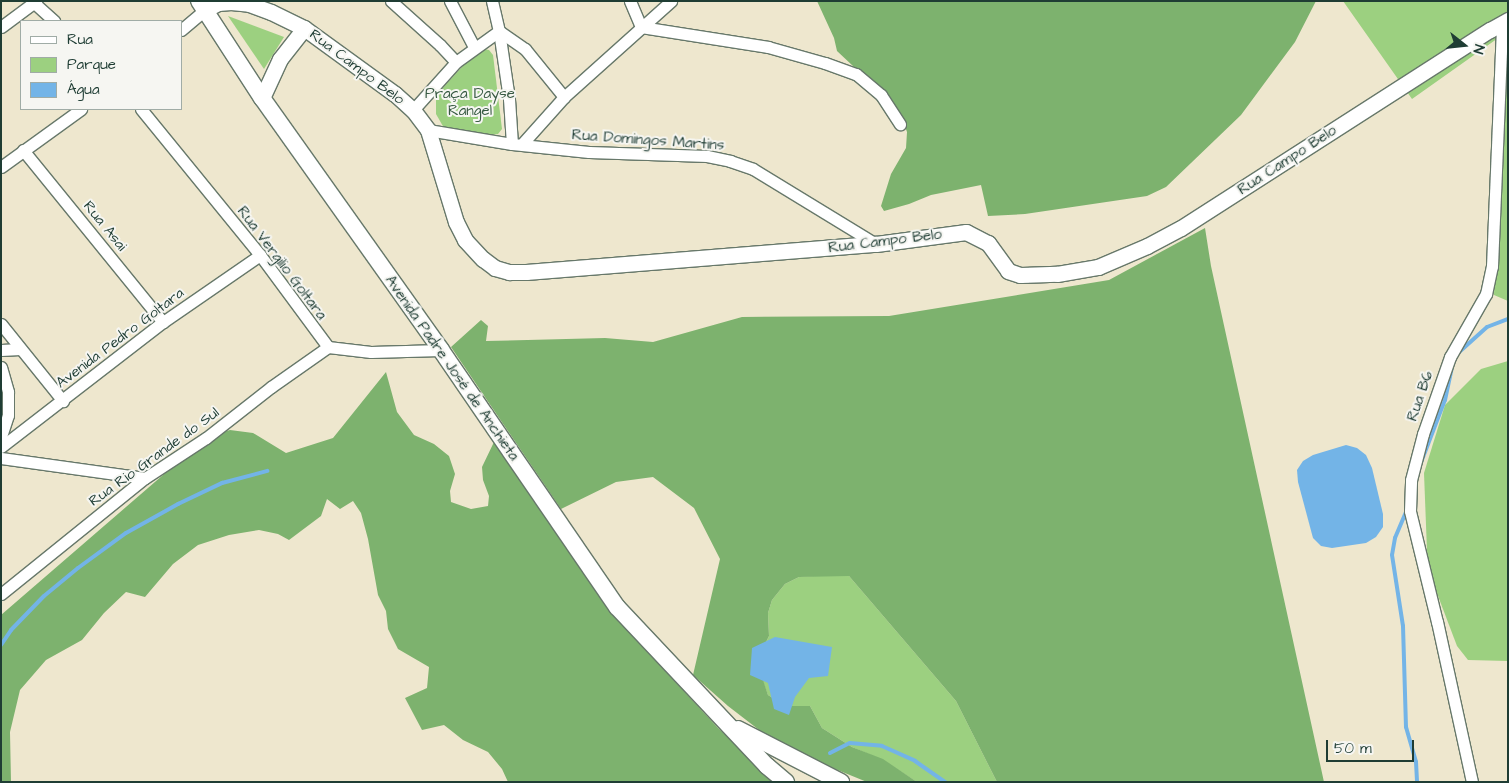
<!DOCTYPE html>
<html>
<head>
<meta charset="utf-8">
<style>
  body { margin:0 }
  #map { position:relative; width:1509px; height:783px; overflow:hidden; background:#eee7ce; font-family:"Architects Daughter",sans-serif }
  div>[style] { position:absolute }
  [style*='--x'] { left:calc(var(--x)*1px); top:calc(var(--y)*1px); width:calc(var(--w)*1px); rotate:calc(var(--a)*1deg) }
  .green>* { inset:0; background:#9cd080 }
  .forest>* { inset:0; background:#7db26e }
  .water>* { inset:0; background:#73b4e7 }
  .stream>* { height:4px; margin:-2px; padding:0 2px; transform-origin:2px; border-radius:2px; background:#73b4e7 }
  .roads { filter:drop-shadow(1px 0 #67786a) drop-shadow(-1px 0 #67786a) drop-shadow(0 1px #67786a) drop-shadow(0 -1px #67786a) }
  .minor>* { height:11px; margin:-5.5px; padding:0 5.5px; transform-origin:5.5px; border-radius:5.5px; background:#fff }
  .tertiary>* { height:15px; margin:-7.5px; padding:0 7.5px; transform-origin:7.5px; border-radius:7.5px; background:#fff }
  .secondary>* { height:16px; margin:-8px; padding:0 8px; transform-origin:8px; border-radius:8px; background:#fff }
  span { translate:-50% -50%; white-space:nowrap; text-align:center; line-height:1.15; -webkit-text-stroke:4px #f6f6f2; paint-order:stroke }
  .street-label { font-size:15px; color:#1f3d34 }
  .park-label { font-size:15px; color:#385a43 }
  .frame { position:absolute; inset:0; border:2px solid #1f3d34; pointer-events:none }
  .legend { position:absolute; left:20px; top:20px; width:162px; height:90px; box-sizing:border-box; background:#f6f6f2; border:1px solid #a0aca6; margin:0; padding:6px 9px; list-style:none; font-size:15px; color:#1f3d34 }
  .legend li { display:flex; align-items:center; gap:10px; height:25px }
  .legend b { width:25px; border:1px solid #a0aca6 }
  .north { position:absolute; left:1439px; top:20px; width:50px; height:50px; -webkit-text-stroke:4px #f6f6f2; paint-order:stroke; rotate:106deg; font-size:14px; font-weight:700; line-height:20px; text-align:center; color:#1f3d34 }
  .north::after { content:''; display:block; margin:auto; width:18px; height:22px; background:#1f3d34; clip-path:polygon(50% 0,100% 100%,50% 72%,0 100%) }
  .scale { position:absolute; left:1326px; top:740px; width:88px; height:22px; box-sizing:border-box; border:2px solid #1f3d34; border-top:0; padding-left:6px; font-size:15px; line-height:18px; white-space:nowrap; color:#1f3d34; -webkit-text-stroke:4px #f6f6f2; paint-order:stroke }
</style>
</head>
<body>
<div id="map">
  <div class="green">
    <i style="clip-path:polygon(1343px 1px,1508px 1px,1508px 301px,1494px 295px,1501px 36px,1412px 99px)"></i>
    <i style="clip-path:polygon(228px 16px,284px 37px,264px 69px)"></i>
    <i style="clip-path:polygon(484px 49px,489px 50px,493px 55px,502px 129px,498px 134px,491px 135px,444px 128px,436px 114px,436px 98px,440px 91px,471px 57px)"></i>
    <i style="clip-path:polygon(1508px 361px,1508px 661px,1468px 660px,1457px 646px,1435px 588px,1430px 570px,1427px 551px,1424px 473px,1445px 405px,1481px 369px)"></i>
    <i style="clip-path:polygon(827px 575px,849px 576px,956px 701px,997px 782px,917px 782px,883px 760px,852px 747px,822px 728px,810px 706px,786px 706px,768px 695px,760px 674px,763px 648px,769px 636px,768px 613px,772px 600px,785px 584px,799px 577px)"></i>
  </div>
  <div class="forest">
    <i style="clip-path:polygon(817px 1px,1316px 1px,1295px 42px,1241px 115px,1166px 187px,1147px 196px,1025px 214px,988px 216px,981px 185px,931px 195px,909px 204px,884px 211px,881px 206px,891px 174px,906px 148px,907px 132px,901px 115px,885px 96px,837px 51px,834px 38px)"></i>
    <i style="clip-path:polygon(1205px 228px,1211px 266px,1324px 782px,997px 782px,956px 701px,849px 576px,799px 577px,785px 584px,772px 600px,768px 613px,769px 636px,763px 648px,761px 674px,768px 695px,786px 706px,810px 706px,822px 728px,852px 747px,883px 759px,917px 782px,867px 782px,781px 747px,728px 706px,693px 675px,720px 559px,694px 508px,653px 477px,616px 482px,561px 509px,451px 347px,481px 320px,488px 326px,486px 341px,605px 338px,653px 342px,742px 317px,889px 316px,1109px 280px)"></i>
    <i style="clip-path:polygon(386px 372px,397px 412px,414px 435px,434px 444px,449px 456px,455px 474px,450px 491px,451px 502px,471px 509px,488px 506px,489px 496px,483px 480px,482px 467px,494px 442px,597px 593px,620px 622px,718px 728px,776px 782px,508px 782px,502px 769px,488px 752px,463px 740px,444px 725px,422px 730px,405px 698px,427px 688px,429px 667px,398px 649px,388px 629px,386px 611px,378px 595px,368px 539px,361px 513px,353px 501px,340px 509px,327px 499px,321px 516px,289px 540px,278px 534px,259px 530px,229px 535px,198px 545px,173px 564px,145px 597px,126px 592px,104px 613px,82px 640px,46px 660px,20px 690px,10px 732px,11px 782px,1px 782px,1px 615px,207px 437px,230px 430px,253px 433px,286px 453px,333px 438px)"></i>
  </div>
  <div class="water">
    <i style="clip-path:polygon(1346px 445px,1357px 448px,1366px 455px,1372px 468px,1383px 514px,1383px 527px,1376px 537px,1366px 543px,1332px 548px,1321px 546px,1313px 538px,1298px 482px,1297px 470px,1303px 461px,1313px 455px)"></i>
    <i style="clip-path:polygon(775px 637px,832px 647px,828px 676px,809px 678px,795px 697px,789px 715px,774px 709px,768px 683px,750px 675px,752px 648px)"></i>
  </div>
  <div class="stream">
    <i style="--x:1457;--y:354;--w:40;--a:-42"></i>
    <i style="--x:1487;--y:327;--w:22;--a:-21"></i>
    <i style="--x:1420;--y:465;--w:70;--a:-69"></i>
    <i style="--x:1445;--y:400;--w:38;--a:-78"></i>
    <i style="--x:1406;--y:512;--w:28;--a:113"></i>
    <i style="--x:1395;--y:538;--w:17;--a:100"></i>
    <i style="--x:1392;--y:555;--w:72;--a:81.2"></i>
    <i style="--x:1403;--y:626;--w:101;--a:88.3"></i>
    <i style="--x:1406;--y:727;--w:36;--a:74"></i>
    <i style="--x:1416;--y:762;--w:20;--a:87"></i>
    <i style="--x:1;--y:645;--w:18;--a:-56"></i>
    <i style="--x:11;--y:630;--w:47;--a:-45.9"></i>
    <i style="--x:44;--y:596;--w:44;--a:-39.5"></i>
    <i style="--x:78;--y:568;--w:59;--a:-36.1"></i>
    <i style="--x:126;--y:533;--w:60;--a:-29.1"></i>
    <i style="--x:178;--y:504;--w:49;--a:-25.5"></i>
    <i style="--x:222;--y:483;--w:47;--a:-14.9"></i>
    <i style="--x:830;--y:753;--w:22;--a:-27"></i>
    <i style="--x:850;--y:743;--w:32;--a:5"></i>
    <i style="--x:882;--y:746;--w:36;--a:24"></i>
    <i style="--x:915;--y:761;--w:37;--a:35"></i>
  </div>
  <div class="roads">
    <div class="minor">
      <i style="--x:32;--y:1;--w:30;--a:42"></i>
      <i style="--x:391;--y:1;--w:66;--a:41.9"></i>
      <i style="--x:440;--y:45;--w:23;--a:47"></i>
      <i style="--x:450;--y:1;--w:52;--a:62.4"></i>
      <i style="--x:492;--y:1;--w:31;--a:77"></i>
      <i style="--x:499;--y:31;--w:69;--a:81.6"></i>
      <i style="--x:509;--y:99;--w:45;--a:86.2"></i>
      <i style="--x:630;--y:1;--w:28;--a:67"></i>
      <i style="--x:641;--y:27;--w:129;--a:8.9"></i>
      <i style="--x:768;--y:47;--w:59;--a:15.7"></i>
      <i style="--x:825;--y:63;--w:33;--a:20"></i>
      <i style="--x:856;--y:74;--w:33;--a:40"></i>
      <i style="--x:881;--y:95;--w:35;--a:57"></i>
      <i style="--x:1;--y:27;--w:44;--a:-36.6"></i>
      <i style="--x:181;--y:30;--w:31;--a:-40"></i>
      <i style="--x:141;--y:109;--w:188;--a:50.8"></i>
      <i style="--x:260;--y:255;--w:114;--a:53.5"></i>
      <i style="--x:328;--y:347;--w:43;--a:6.6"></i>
      <i style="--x:371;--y:352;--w:70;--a:-1.6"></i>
      <i style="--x:413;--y:110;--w:64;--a:-48.1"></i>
      <i style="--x:456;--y:62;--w:53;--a:-35.8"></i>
      <i style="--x:499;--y:31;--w:32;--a:35"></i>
      <i style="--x:525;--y:49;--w:62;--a:50.9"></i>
      <i style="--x:428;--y:130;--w:85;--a:9.5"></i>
      <i style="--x:512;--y:144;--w:77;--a:5.9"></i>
      <i style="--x:589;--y:152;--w:118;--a:1.9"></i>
      <i style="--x:707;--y:156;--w:24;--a:12"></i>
      <i style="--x:730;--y:161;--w:24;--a:19"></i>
      <i style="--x:753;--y:169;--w:144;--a:31.4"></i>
      <i style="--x:522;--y:144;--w:63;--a:-48.2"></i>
      <i style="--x:564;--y:97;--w:144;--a:-41.9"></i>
      <i style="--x:23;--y:150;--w:222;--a:50.9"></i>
      <i style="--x:1;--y:167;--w:99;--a:-35.9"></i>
      <i style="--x:1;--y:324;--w:99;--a:51.2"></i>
      <i style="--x:1;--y:350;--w:19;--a:-3"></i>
      <i style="--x:1;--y:367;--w:26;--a:74"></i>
      <i style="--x:8;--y:392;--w:23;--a:90"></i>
      <i style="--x:8;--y:415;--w:23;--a:108"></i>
      <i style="--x:1;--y:447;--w:205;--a:-37.7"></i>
      <i style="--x:163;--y:322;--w:118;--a:-34.6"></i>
      <i style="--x:1;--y:458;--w:145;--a:7.9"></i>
      <i style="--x:1;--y:594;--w:185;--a:-38.9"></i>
      <i style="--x:145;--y:478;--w:73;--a:-33.3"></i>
      <i style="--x:206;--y:438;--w:83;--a:-38.1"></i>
      <i style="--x:271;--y:387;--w:70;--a:-35.1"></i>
      <i style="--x:1472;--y:782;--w:164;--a:-102.3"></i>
      <i style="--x:1437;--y:622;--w:114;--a:-103.7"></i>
      <i style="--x:1410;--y:511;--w:31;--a:-88"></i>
      <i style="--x:1411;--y:480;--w:48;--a:-75.4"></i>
      <i style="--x:1423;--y:434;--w:82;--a:-70.7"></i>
      <i style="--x:1450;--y:357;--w:73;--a:-60.3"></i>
      <i style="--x:1486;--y:294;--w:29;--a:-78"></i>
      <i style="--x:1492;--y:266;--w:243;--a:-87.6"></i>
    </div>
    <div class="tertiary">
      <i style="--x:205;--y:10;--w:15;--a:-28"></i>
      <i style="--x:218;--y:3;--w:13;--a:-4"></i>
      <i style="--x:231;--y:2;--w:18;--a:6"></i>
      <i style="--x:249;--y:4;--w:23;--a:20"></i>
      <i style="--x:271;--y:12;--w:37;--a:26"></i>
      <i style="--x:304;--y:28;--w:112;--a:36"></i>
      <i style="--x:395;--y:94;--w:24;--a:42"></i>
      <i style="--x:413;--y:110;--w:25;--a:53"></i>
      <i style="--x:428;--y:130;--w:96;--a:73.1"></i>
      <i style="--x:456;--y:222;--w:20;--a:63"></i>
      <i style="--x:465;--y:240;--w:26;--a:47"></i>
      <i style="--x:483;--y:259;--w:15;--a:37"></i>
      <i style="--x:495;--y:268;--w:15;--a:16"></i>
      <i style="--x:509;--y:272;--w:17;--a:0"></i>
      <i style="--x:526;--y:272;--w:351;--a:-4.6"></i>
      <i style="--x:876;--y:244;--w:91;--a:-7.6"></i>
      <i style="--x:966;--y:232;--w:25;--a:27"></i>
      <i style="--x:988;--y:243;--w:34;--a:54"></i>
      <i style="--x:1008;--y:271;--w:13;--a:18"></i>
      <i style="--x:1020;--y:275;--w:37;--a:-2"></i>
      <i style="--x:1057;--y:274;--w:42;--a:-9.7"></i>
      <i style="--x:1098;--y:267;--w:53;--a:-23.2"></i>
      <i style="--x:1147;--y:246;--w:38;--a:-28"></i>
      <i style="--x:1181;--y:228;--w:367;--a:-32.7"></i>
      <i style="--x:1490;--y:30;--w:21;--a:-29"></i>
      <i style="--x:262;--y:98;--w:43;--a:-65.2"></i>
      <i style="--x:280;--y:59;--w:39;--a:-52"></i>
    </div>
    <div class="secondary">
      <i style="--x:199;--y:1;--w:116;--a:57"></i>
      <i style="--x:262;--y:98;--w:309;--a:54.6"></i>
      <i style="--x:441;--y:350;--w:311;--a:55.6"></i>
      <i style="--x:617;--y:607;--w:219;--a:46.7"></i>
      <i style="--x:767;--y:766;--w:25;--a:40"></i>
      <i style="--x:738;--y:729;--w:116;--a:27.2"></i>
    </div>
  </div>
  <div class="street-label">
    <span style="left:357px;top:67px;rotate:37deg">Rua Campo Belo</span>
    <span style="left:648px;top:140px;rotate:4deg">Rua Domingos Martins</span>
    <span style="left:1287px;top:160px;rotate:-33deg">Rua Campo Belo</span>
    <span style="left:105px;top:226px;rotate:51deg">Rua Asai</span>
    <span style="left:885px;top:241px;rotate:-7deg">Rua Campo Belo</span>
    <span style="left:282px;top:263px;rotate:53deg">Rua Vergilio Goltara</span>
    <span style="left:120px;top:338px;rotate:-37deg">Avenida Pedro Goltara</span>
    <span style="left:452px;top:368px;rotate:55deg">Avenida Padre José de Anchieta</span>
    <span style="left:1420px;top:396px;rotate:-71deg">Rua B6</span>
    <span style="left:154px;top:457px;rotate:-36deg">Rua Rio Grande do Sul</span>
  </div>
  <div class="park-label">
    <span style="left:470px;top:102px">Praça Dayse<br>Rangel</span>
  </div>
  <div class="frame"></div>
  <ul class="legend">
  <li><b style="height:6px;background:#fff"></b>Rua</li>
  <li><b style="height:14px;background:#9cd080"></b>Parque</li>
  <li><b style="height:14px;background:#73b4e7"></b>Água</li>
  </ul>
  <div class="north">N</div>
  <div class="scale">50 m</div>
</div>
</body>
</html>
